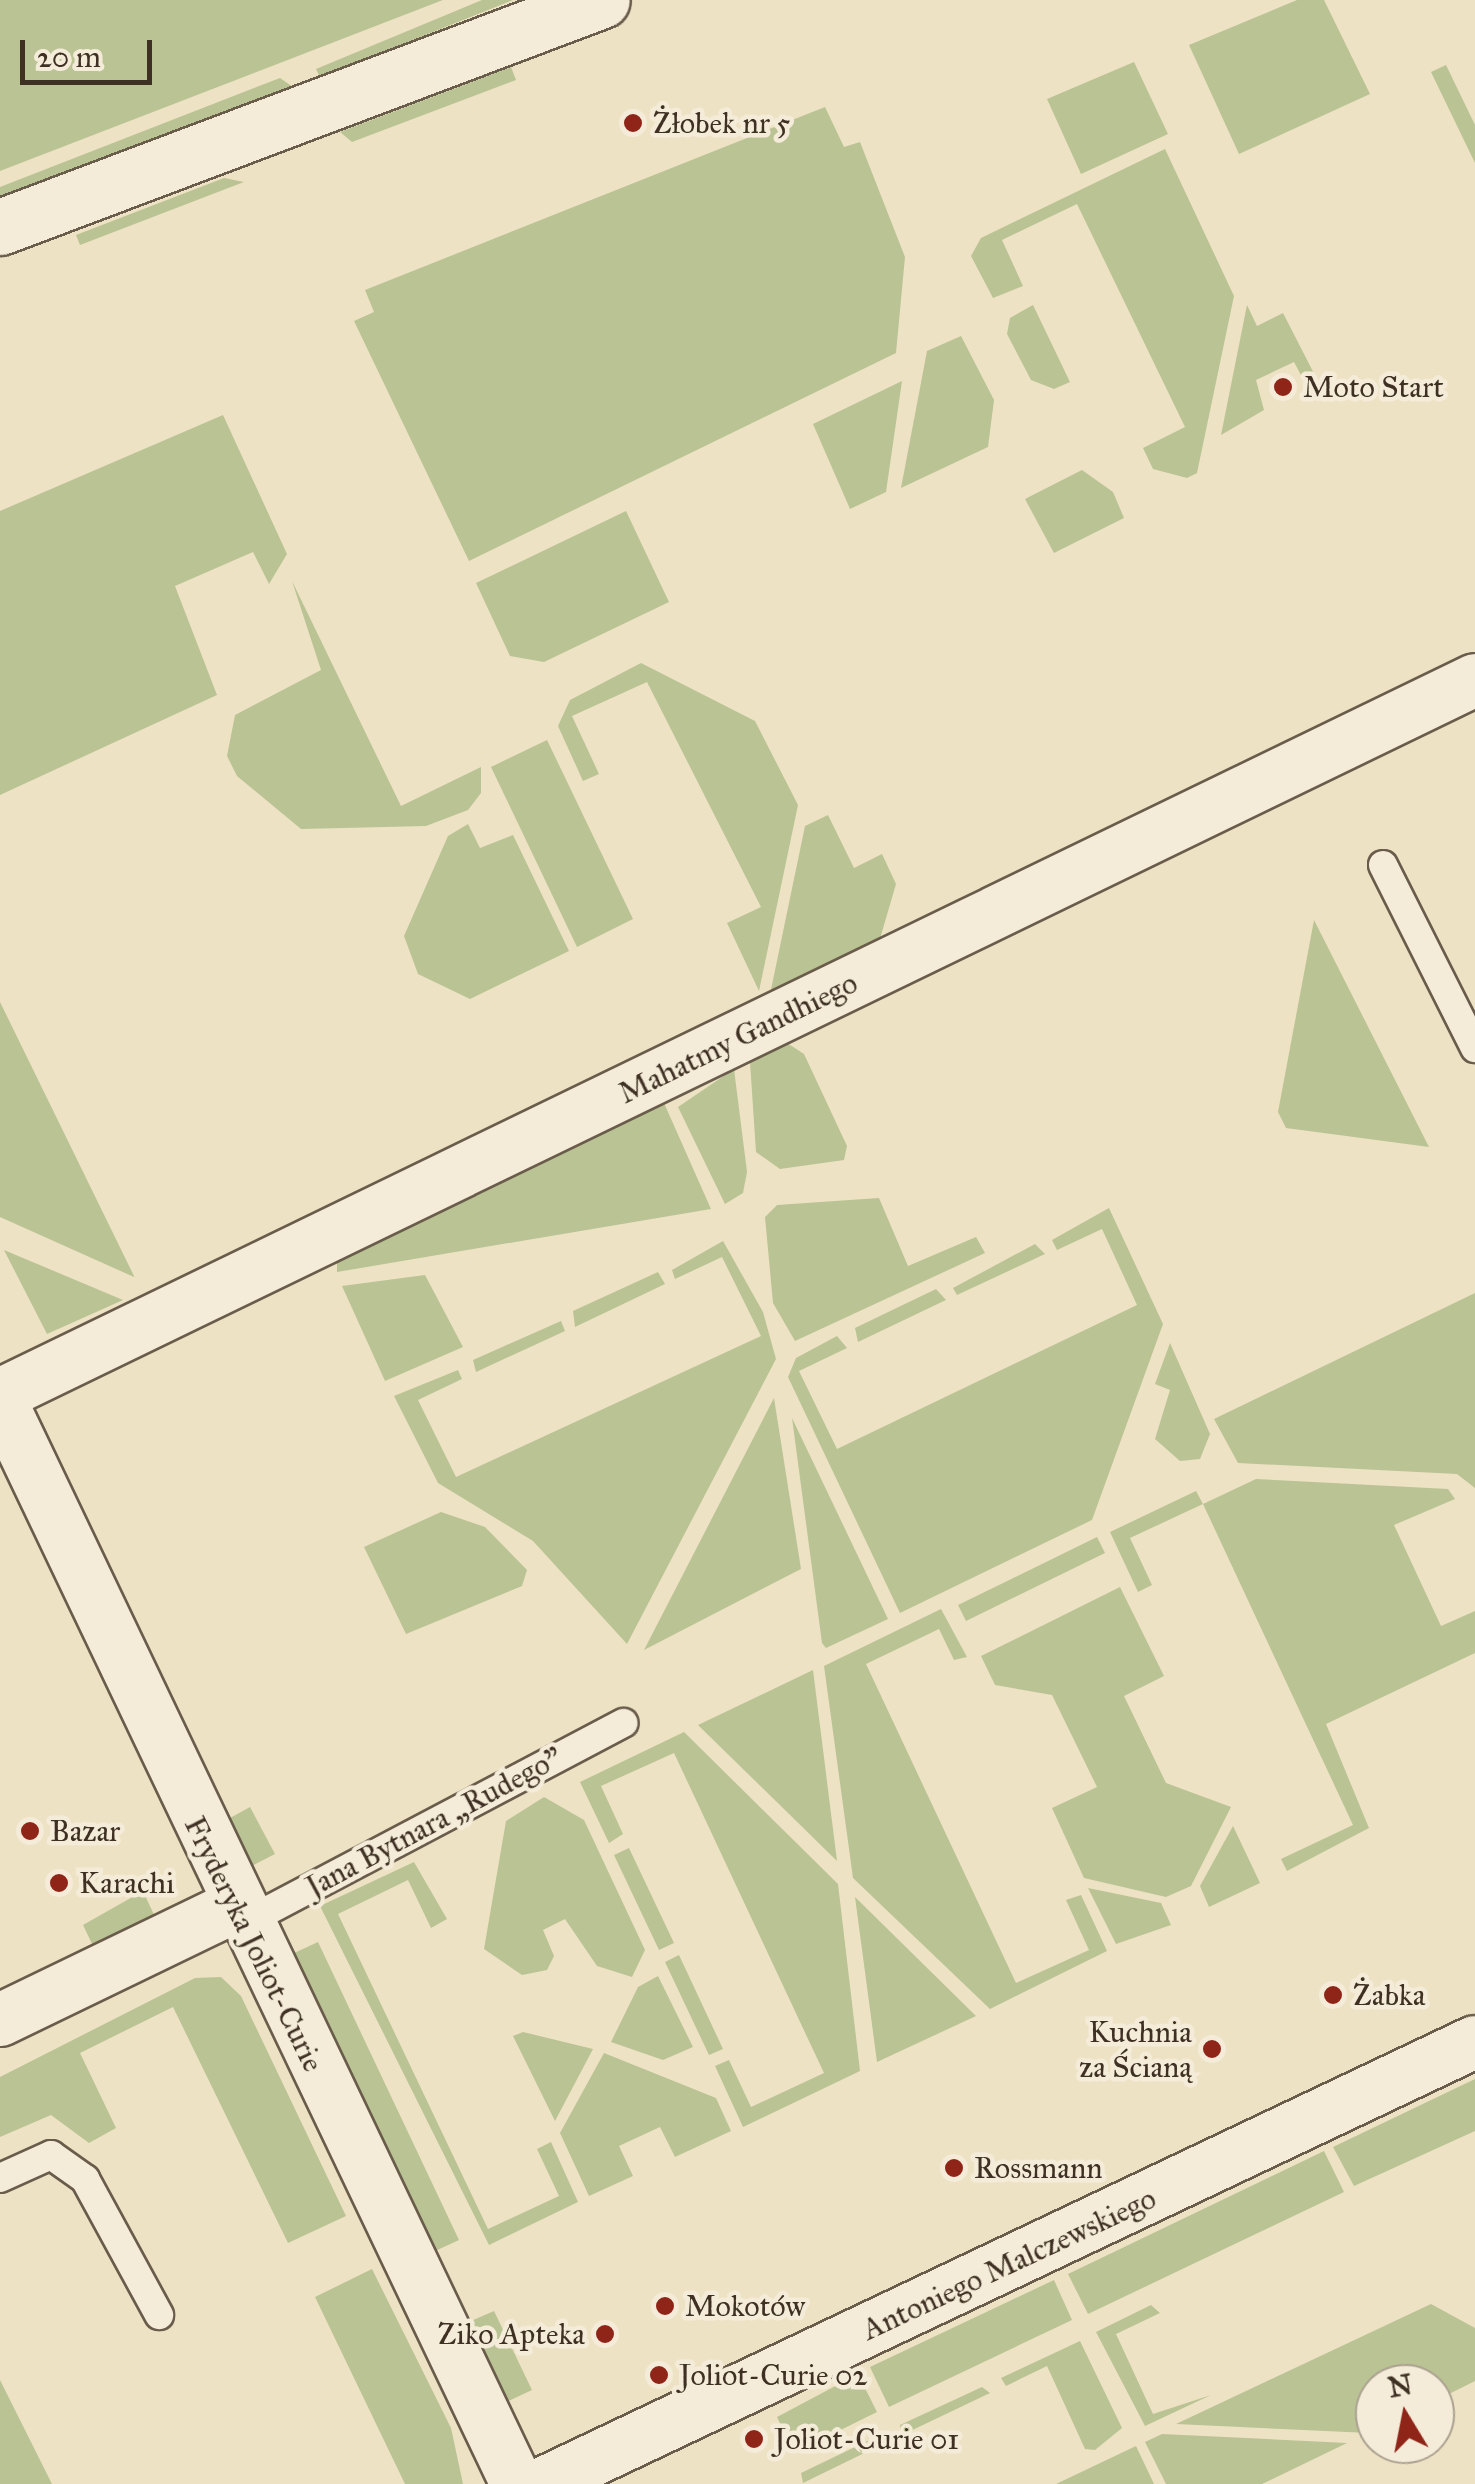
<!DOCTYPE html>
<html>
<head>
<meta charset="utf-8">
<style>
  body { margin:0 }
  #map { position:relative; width:1475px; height:2484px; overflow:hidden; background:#eee2c4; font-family:"IM FELL Great Primer",serif }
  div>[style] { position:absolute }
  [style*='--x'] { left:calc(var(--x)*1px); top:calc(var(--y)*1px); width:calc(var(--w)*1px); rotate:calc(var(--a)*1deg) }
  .green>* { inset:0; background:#bac393 }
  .roads { filter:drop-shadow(2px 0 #6a5c4b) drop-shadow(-2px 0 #6a5c4b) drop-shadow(0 2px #6a5c4b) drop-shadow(0 -2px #6a5c4b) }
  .service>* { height:28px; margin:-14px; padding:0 14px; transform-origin:14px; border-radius:14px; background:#f4ecd9 }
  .minor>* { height:52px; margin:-26px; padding:0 26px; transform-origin:26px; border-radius:26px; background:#f4ecd9 }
  .tertiary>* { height:55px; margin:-27.5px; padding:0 27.5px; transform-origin:27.5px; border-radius:27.5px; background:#f4ecd9 }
  .dots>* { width:28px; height:28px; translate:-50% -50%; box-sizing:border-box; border:5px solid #f4ecd9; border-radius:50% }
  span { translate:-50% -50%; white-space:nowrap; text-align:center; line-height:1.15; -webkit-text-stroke:9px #f4ecd9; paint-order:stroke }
  .poi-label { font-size:30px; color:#3e3023 }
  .left { translate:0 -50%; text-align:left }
  .right { translate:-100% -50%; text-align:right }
  .street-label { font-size:30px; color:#3e3023 }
  .north { position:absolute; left:1355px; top:2364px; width:100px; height:100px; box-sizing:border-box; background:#f4ecd9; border:2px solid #aba190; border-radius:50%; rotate:350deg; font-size:28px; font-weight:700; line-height:40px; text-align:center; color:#3e3023 }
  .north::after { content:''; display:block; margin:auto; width:35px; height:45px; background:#8f2418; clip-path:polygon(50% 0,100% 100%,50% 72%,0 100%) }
  .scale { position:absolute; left:20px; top:40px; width:132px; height:45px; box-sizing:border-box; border:5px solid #3e3023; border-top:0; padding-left:12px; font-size:30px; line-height:35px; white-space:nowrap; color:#3e3023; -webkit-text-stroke:8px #f4ecd9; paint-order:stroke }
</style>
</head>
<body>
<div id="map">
  <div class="green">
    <i style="clip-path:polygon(0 0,443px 0,0 171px)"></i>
    <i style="clip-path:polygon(482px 0,513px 0,320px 77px,316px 69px)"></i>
    <i style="clip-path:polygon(1297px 0,1324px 0,1370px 94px,1239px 154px,1189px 45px)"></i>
    <i style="clip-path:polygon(1134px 62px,1168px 134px,1081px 174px,1047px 99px)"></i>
    <i style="clip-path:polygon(1446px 65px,1475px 125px,1475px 163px,1431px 72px)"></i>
    <i style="clip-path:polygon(511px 67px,516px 80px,352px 142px,340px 132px)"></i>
    <i style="clip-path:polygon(280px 78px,293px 87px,0 198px,0 187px)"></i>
    <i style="clip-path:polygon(825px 107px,844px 147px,860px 142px,905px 257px,896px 353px,469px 561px,354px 321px,374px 312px,365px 290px)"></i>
    <i style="clip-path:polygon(1165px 149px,1234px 296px,1197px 473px,1187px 478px,1153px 469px,1143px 448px,1185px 427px,1077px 204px,1002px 240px,1023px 286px,993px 298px,971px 256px,981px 238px)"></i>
    <i style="clip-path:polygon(224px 178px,244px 182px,80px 245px,76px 235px)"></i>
    <i style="clip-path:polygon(1033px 305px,1070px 382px,1054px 389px,1031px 380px,1007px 334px,1010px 318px)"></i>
    <i style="clip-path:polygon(1247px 305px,1257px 326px,1283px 313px,1323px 391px,1312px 396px,1294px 362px,1256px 380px,1264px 410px,1221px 435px)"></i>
    <i style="clip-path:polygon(961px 336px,994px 400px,988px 447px,901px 488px,927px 351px)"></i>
    <i style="clip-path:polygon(902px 381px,886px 492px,850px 509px,813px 424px)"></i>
    <i style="clip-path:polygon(223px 415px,287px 554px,269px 584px,253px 552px,175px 586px,217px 695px,0 795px,0 511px)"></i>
    <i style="clip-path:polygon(1082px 470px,1113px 492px,1124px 518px,1054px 553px,1025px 499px)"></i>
    <i style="clip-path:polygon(626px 511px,669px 602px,544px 662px,510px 656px,476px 583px)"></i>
    <i style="clip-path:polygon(292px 581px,401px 806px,481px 767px,481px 793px,468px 810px,426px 826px,301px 829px,237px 776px,227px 756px,235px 715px,321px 670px)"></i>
    <i style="clip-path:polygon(641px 663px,755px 721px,798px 805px,759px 991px,727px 923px,761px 907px,647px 682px,572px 716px,599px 774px,583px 781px,558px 726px,570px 700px)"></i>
    <i style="clip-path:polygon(547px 740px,633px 919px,577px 947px,491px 767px)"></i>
    <i style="clip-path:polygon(828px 815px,854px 868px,882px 854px,896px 884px,877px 949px,768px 1004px,805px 826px)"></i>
    <i style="clip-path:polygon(468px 824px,480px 848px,513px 835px,569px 951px,470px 999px,418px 974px,404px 936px,448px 836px)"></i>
    <i style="clip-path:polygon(1314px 920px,1429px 1147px,1286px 1128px,1278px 1112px)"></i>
    <i style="clip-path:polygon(0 1002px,134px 1276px,134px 1277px,0 1217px)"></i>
    <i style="clip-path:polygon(784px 1041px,804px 1054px,847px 1146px,844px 1160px,780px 1169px,756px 1152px,750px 1062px)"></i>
    <i style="clip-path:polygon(734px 1069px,747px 1172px,743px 1193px,725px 1204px,678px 1107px)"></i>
    <i style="clip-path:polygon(664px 1103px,711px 1209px,337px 1272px,337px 1259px)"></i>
    <i style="clip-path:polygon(879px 1198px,908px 1266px,976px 1237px,985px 1253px,795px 1341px,773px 1303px,765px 1217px,777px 1205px)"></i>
    <i style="clip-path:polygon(1109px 1208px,1163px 1324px,1092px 1520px,900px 1613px,788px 1377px,796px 1358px,837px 1336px,847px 1348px,799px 1371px,837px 1449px,1137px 1305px,1102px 1229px,1057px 1250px,1052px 1240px)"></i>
    <i style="clip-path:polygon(723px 1241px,763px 1312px,776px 1359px,627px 1644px,533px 1541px,438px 1483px,394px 1396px,458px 1370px,462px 1379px,418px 1400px,456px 1477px,761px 1336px,722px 1257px,675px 1279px,672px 1270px)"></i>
    <i style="clip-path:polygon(1035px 1244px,1045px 1254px,957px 1295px,953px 1288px)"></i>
    <i style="clip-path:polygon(4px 1250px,123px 1300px,47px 1334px)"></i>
    <i style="clip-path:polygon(658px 1272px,665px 1284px,575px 1327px,573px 1311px)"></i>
    <i style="clip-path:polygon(425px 1275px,463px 1347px,385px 1381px,342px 1286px)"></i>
    <i style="clip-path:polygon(936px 1289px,946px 1300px,858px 1342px,855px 1328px)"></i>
    <i style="clip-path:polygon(1475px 1293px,1475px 1488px,1457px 1474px,1238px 1463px,1214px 1419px)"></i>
    <i style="clip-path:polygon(561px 1321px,565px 1331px,476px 1372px,473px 1360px)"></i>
    <i style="clip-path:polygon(1170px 1343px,1210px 1434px,1200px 1459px,1180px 1461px,1155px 1439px,1170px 1390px,1155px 1384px)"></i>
    <i style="clip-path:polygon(774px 1398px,801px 1569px,644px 1650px)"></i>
    <i style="clip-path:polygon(792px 1418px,888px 1619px,826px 1648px,822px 1643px)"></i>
    <i style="clip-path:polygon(1256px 1479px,1448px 1489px,1455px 1499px,1394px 1525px,1441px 1626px,1475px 1611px,1475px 1653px,1326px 1724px,1369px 1828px,1287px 1871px,1281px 1859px,1353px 1825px,1203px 1504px,1130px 1538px,1152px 1585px,1138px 1592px,1110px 1532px,1196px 1491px,1203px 1504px)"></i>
    <i style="clip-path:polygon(441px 1512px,485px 1527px,527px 1570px,522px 1586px,406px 1634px,364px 1547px)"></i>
    <i style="clip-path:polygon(1097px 1537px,1105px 1553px,966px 1621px,958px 1605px)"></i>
    <i style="clip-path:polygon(1120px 1587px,1164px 1676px,1124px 1696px,1166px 1783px,1231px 1807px,1191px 1886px,1166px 1897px,1084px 1878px,1052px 1808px,1097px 1787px,1052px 1695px,995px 1685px,981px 1656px)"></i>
    <i style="clip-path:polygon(941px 1609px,967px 1657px,954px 1660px,939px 1629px,866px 1664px,1016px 1983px,1089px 1950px,1066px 1900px,1081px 1895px,1107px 1951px,990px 2009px,853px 1878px,824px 1666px)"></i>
    <i style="clip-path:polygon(813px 1670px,837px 1861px,698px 1725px)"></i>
    <i style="clip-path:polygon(684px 1732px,838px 1884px,860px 2071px,743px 2127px,715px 2066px,729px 2060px,751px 2107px,824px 2073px,674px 1753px,601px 1786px,623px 1834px,609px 1843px,580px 1782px)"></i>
    <i style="clip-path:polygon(544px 1797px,584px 1820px,645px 1950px,632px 1977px,597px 1966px,565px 1919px,543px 1930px,554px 1956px,547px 1970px,522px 1975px,484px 1949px,506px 1821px)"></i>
    <i style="clip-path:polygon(250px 1807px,275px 1854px,246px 1869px,221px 1823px)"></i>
    <i style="clip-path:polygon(1233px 1826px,1260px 1883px,1209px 1907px,1200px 1886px)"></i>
    <i style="clip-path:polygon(629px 1848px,674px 1943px,659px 1950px,614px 1855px)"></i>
    <i style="clip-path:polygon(414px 1862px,447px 1919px,431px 1928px,408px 1880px,338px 1914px,488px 2229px,559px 2196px,537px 2149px,551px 2142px,578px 2202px,489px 2245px,320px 1906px)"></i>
    <i style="clip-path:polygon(1088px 1888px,1161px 1903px,1171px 1925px,1116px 1944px)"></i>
    <i style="clip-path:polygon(143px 1891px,155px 1917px,94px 1948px,83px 1925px)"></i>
    <i style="clip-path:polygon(855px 1897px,976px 2016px,877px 2062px)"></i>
    <i style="clip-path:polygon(318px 1942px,459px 2240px,420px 2258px,279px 1960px)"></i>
    <i style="clip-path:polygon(679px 1955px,723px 2049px,709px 2055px,665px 1962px)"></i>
    <i style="clip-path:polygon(658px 1976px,693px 2047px,663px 2060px,611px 2042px,638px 1987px)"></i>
    <i style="clip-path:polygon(221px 1977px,241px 1996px,346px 2216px,288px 2243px,173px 2007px,80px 2053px,116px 2128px,89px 2143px,51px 2115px,0 2137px,0 2077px,195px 1978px)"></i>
    <i style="clip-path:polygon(523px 2032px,593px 2049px,555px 2121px,513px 2036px)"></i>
    <i style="clip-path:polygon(604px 2053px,716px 2098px,731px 2131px,675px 2157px,660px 2127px,619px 2146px,633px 2176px,589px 2196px,560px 2133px)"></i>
    <i style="clip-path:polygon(1475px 2079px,1475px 2131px,1354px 2186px,1333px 2147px)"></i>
    <i style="clip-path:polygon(1324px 2151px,1344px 2192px,1088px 2314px,1068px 2274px)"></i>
    <i style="clip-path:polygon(372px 2269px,451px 2428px,463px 2484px,405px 2484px,315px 2297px)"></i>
    <i style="clip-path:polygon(1054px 2280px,1072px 2320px,889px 2407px,870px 2367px)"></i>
    <i style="clip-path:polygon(1431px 2304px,1475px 2328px,1475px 2381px,1435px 2401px,1435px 2384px,1375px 2384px,1369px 2433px,1176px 2424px)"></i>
    <i style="clip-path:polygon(1151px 2305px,1160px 2313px,1116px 2334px,1153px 2414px,1211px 2395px,1145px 2426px,1096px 2332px)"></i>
    <i style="clip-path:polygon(494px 2311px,532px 2390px,502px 2404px,464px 2324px)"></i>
    <i style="clip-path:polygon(1080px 2341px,1122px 2428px,1095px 2450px,1085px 2449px,1047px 2366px,1006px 2386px,1001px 2378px)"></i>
    <i style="clip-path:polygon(858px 2374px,877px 2412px,794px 2453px,777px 2417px)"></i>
    <i style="clip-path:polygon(0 2380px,52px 2484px,0 2484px)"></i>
    <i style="clip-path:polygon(982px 2387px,990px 2393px,902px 2435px,900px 2425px)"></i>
    <i style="clip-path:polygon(884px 2433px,891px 2440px,803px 2483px,801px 2473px)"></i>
    <i style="clip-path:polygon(1162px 2434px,1347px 2443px,1262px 2484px,1166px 2484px,1145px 2442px)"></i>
    <i style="clip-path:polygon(1136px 2446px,1154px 2484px,1056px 2484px)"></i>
  </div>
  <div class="roads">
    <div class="service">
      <i style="--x:1383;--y:865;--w:205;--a:63.3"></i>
      <i style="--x:244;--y:1923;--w:429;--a:-27.8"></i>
      <i style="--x:0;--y:2178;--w:56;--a:-24.3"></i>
      <i style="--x:51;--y:2155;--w:42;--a:35.2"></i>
      <i style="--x:85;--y:2179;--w:155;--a:61.4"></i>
    </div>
    <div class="minor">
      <i style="--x:0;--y:1395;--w:1639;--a:-25.86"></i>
      <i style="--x:0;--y:1400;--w:1201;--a:64.5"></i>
      <i style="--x:0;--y:2020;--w:262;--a:-25.8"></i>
      <i style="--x:542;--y:2484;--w:1032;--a:-25.35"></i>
    </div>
    <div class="tertiary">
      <i style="--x:0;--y:227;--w:643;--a:-20.66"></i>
    </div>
  </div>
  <div class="dots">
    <i style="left:633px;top:123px;background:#8f2418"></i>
    <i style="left:1283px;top:387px;background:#8f2418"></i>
    <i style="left:30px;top:1831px;background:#8f2418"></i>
    <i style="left:59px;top:1883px;background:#8f2418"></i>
    <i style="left:1333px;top:1995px;background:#8f2418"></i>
    <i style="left:1212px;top:2049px;background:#8f2418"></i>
    <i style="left:954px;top:2168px;background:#8f2418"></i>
    <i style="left:665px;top:2306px;background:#8f2418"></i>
    <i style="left:605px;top:2334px;background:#8f2418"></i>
    <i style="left:659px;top:2375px;background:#8f2418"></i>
    <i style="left:754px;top:2439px;background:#8f2418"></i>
  </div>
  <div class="poi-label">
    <span class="left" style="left:653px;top:123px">Żłobek nr 5</span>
    <span class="left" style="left:1303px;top:387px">Moto Start</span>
    <span class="left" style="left:50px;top:1831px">Bazar</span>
    <span class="left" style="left:79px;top:1883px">Karachi</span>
    <span class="left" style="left:1353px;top:1995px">Żabka</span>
    <span class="right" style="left:1192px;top:2049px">Kuchnia<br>za Ścianą</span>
    <span class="left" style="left:974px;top:2168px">Rossmann</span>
    <span class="left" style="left:685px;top:2306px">Mokotów</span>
    <span class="right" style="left:585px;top:2334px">Ziko Apteka</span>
    <span class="left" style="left:679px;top:2375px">Joliot-Curie 02</span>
    <span class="left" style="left:774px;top:2439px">Joliot-Curie 01</span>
  </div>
  <div class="street-label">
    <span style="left:738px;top:1038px;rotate:-26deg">Mahatmy Gandhiego</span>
    <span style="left:434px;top:1822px;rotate:-28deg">Jana Bytnara „Rudego”</span>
    <span style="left:254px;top:1944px;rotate:64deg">Fryderyka Joliot-Curie</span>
    <span style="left:1009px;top:2264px;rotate:-25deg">Antoniego Malczewskiego</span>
  </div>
  <div class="north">N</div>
  <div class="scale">20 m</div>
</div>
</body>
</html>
